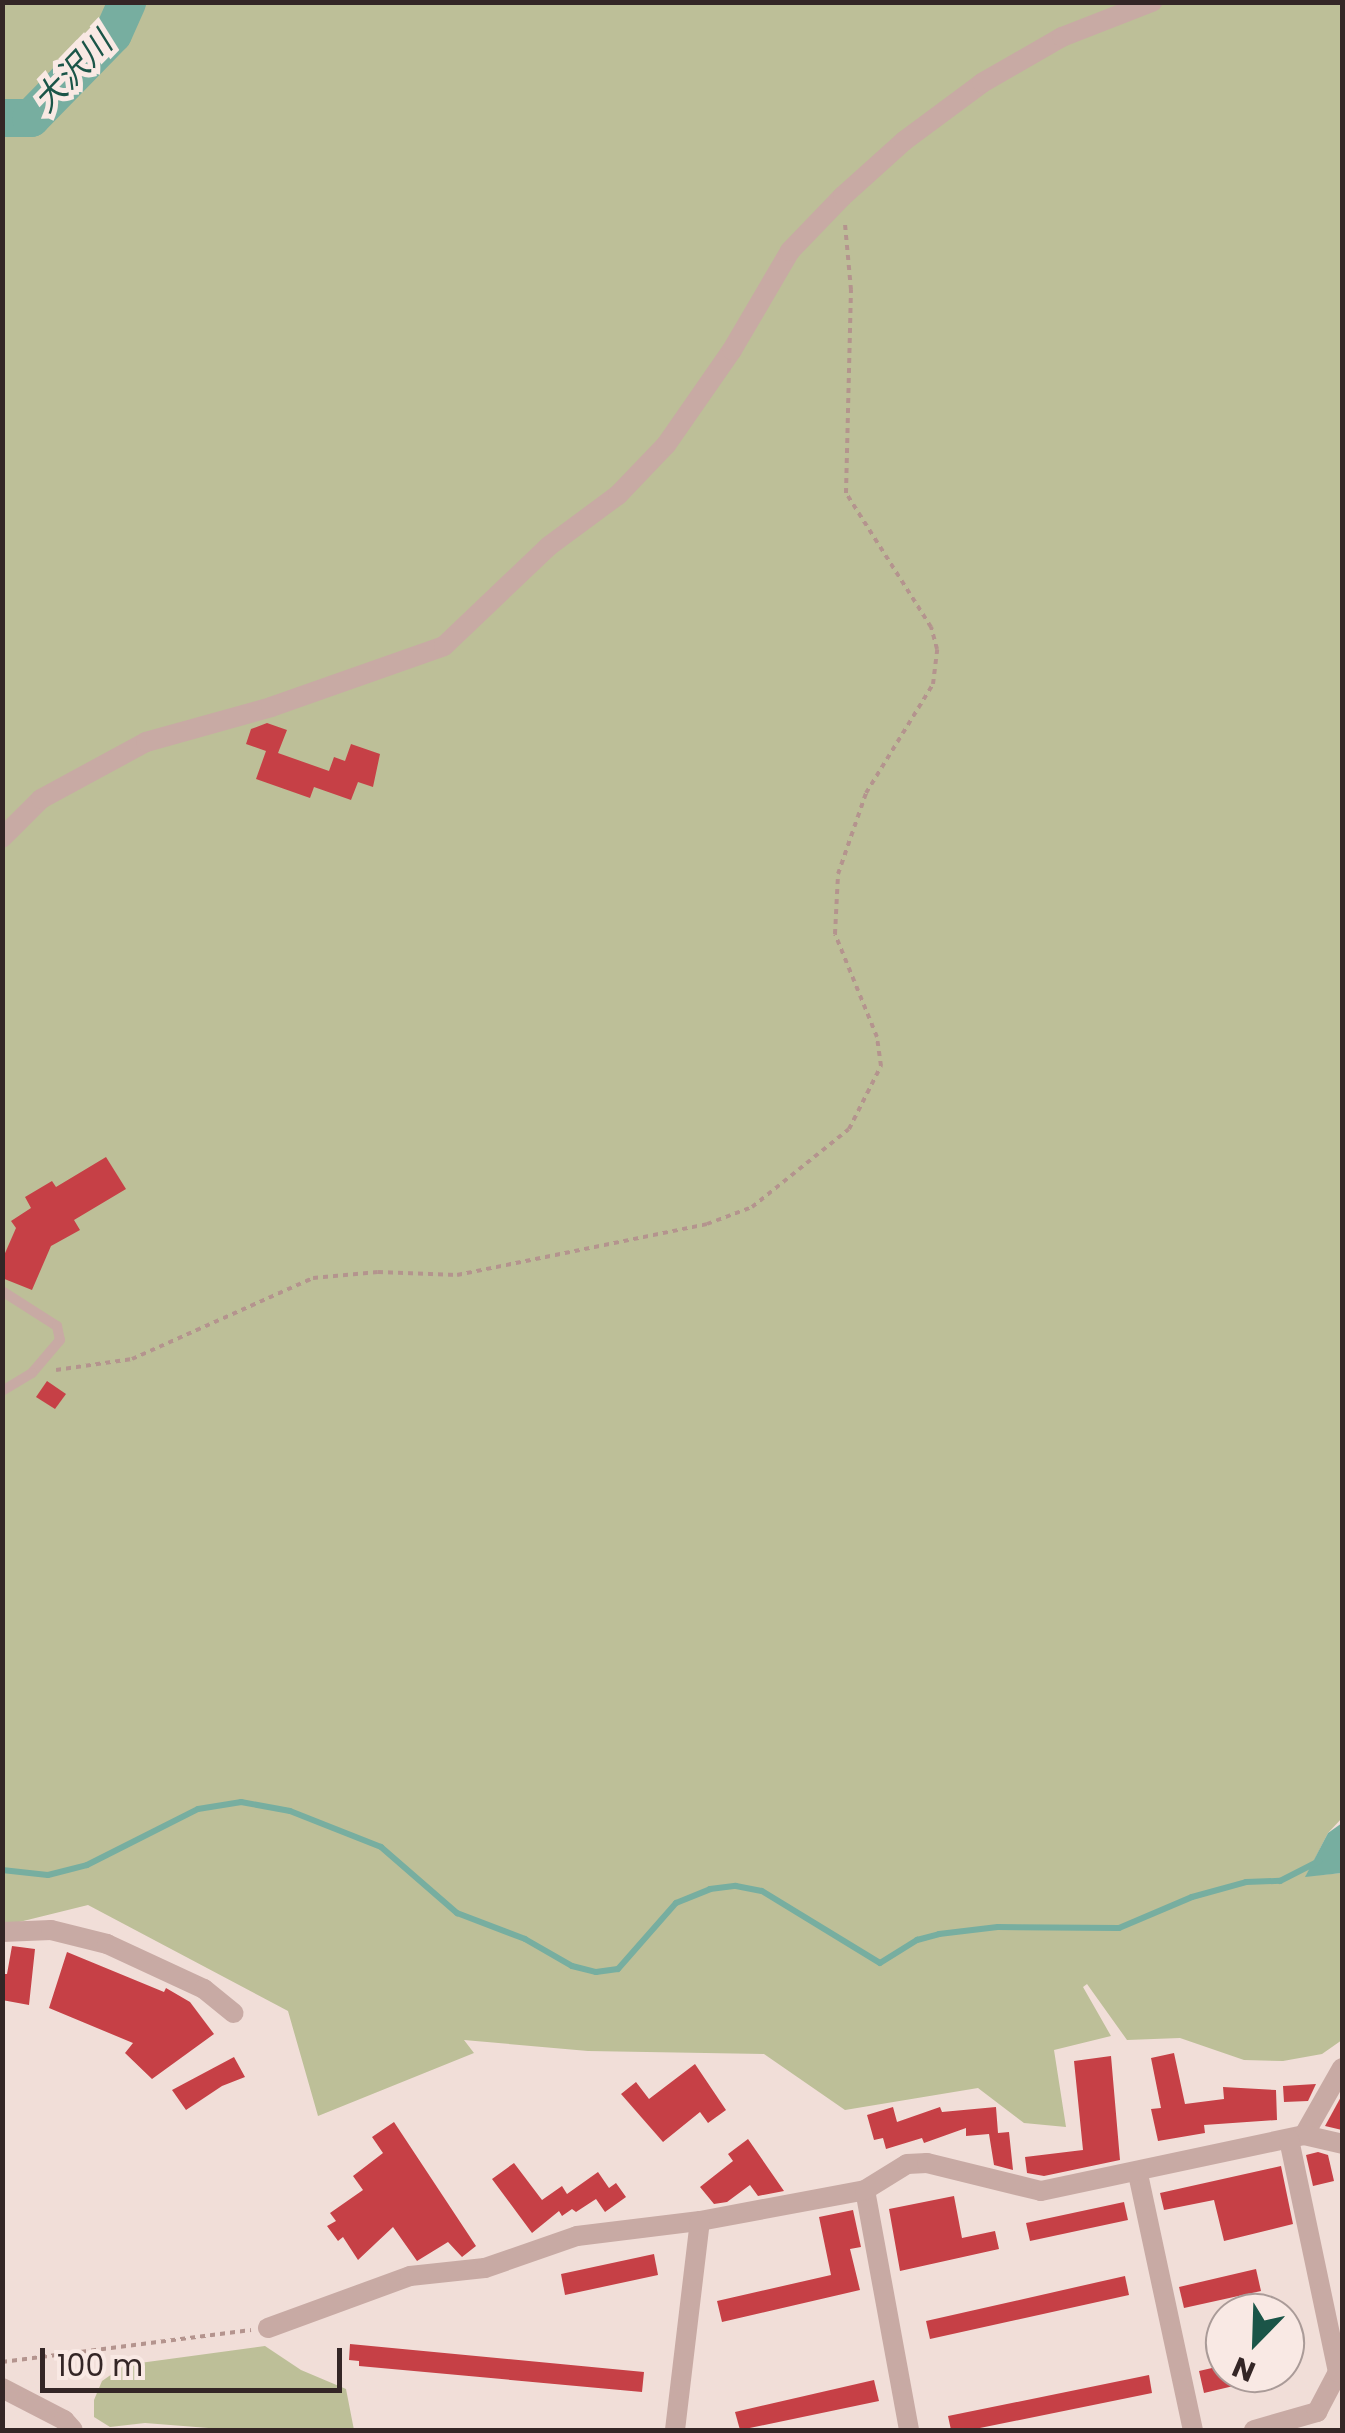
<!DOCTYPE html>
<html>
<head>
<meta charset="utf-8">
<style>
  body { margin:0 }
  #map { position:relative; width:1345px; height:2433px; overflow:hidden; background:#f1ded8; font-family:Poppins,"Noto Sans JP",sans-serif }
  div>[style] { position:absolute }
  [style*='--x'] { left:calc(var(--x)*1px); top:calc(var(--y)*1px); width:calc(var(--w)*1px); rotate:calc(var(--a)*1deg) }
  .green>* { inset:0; background:#bdbf98 }
  .water>* { inset:0; background:#77aea0 }
  .stream>* { height:6px; margin:-3px; padding:0 3px; transform-origin:3px; border-radius:3px; background:#77aea0 }
  .river>* { height:38px; margin:-19px; padding:0 19px; transform-origin:19px; border-radius:19px; background:#77aea0 }
  .building>* { inset:0; background:#c64046 }
  .path>* { height:4px; margin-top:-2px; transform-origin:0; background:repeating-linear-gradient(90deg,#b4948e 0 5px,transparent 0 10px) }
  .lane>* { height:10px; margin:-5px; padding:0 5px; transform-origin:5px; border-radius:5px; background:#c8aaa4 }
  .street>* { height:20px; margin:-10px; padding:0 10px; transform-origin:10px; border-radius:10px; background:#c8aaa4 }
  span { translate:-50% -50%; white-space:nowrap; text-align:center; line-height:1.15; -webkit-text-stroke:10px #f9e9e4; paint-order:stroke }
  .water-label { font-size:32px; color:#1b5548; font-style:italic }
  .frame { position:absolute; inset:0; border:5px solid #342626; pointer-events:none }
  .north { position:absolute; left:1205px; top:2293px; width:100px; height:100px; box-sizing:border-box; background:#f9e9e4; border:2px solid #aa9b98; border-radius:50%; rotate:203deg; font-size:28px; font-weight:700; line-height:40px; text-align:center; color:#342626 }
  .north::after { content:''; display:block; margin:auto; width:35px; height:45px; background:#1b5548; clip-path:polygon(50% 0,100% 100%,50% 72%,0 100%) }
  .scale { position:absolute; left:40px; top:2348px; width:302px; height:45px; box-sizing:border-box; border:5px solid #342626; border-top:0; padding-left:12px; font-size:30px; line-height:35px; white-space:nowrap; color:#342626; -webkit-text-stroke:8px #f9e9e4; paint-order:stroke }
</style>
</head>
<body>
<div id="map">
  <div class="green">
    <i style="clip-path:polygon(3px 3px,1342px 3px,1342px 1818px,1328px 1833px,1306px 1876px,1342px 1873px,1342px 2040px,1322px 2054px,1283px 2061px,1244px 2060px,1180px 2038px,1127px 2040px,1087px 1984px,1083px 1987px,1111px 2036px,1054px 2050px,1066px 2127px,1024px 2123px,978px 2088px,845px 2110px,764px 2054px,588px 2051px,464px 2040px,474px 2053px,318px 2116px,288px 2011px,88px 1905px,3px 1926px)"></i>
    <i style="clip-path:polygon(265px 2346px,301px 2370px,346px 2389px,354px 2430px,234px 2430px,145px 2423px,110px 2427px,94px 2417px,94px 2400px,102px 2381px,125px 2365px)"></i>
  </div>
  <div class="water">
    <i style="clip-path:polygon(1342px 1823px,1342px 1873px,1305px 1877px,1328px 1833px)"></i>
  </div>
  <div class="stream">
    <i style="--x:2;--y:1870;--w:46;--a:6.2"></i>
    <i style="--x:48;--y:1875;--w:40;--a:-14.4"></i>
    <i style="--x:87;--y:1865;--w:124;--a:-26.8"></i>
    <i style="--x:198;--y:1809;--w:44;--a:-9.2"></i>
    <i style="--x:241;--y:1802;--w:50;--a:10.4"></i>
    <i style="--x:290;--y:1811;--w:98;--a:21.6"></i>
    <i style="--x:381;--y:1847;--w:101;--a:41"></i>
    <i style="--x:457;--y:1913;--w:73;--a:20.9"></i>
    <i style="--x:525;--y:1939;--w:54;--a:29.9"></i>
    <i style="--x:572;--y:1966;--w:25;--a:14"></i>
    <i style="--x:596;--y:1972;--w:22;--a:-8"></i>
    <i style="--x:618;--y:1969;--w:88;--a:-48.7"></i>
    <i style="--x:676;--y:1903;--w:37;--a:-22"></i>
    <i style="--x:710;--y:1889;--w:26;--a:-7"></i>
    <i style="--x:736;--y:1886;--w:26;--a:11"></i>
    <i style="--x:762;--y:1891;--w:138;--a:31.4"></i>
    <i style="--x:880;--y:1963;--w:44;--a:-31.9"></i>
    <i style="--x:917;--y:1940;--w:23;--a:-15"></i>
    <i style="--x:939;--y:1934;--w:59;--a:-6.8"></i>
    <i style="--x:998;--y:1927;--w:121;--a:0.5"></i>
    <i style="--x:1119;--y:1928;--w:79;--a:-23"></i>
    <i style="--x:1192;--y:1897;--w:56;--a:-15.5"></i>
    <i style="--x:1246;--y:1882;--w:34;--a:-2"></i>
    <i style="--x:1280;--y:1881;--w:44;--a:-27.1"></i>
  </div>
  <div class="river">
    <i style="--x:2;--y:118;--w:29;--a:0"></i>
    <i style="--x:31;--y:118;--w:117;--a:-45.7"></i>
    <i style="--x:113;--y:34;--w:35;--a:-66"></i>
  </div>
  <div class="building">
    <i style="clip-path:polygon(267px 723px,287px 730px,278px 753px,329px 771px,334px 757px,345px 761px,351px 744px,380px 754px,373px 787px,358px 782px,351px 800px,314px 787px,310px 798px,256px 779px,266px 751px,246px 744px,251px 729px)"></i>
    <i style="clip-path:polygon(106px 1157px,126px 1189px,74px 1220px,80px 1230px,51px 1246px,32px 1290px,2px 1278px,2px 1260px,16px 1228px,11px 1221px,31px 1208px,25px 1197px,52px 1181px,56px 1187px)"></i>
    <i style="clip-path:polygon(47px 1381px,66px 1394px,55px 1409px,36px 1397px)"></i>
    <i style="clip-path:polygon(12px 1946px,35px 1949px,29px 2005px,2px 2000px,2px 1974px,7px 1974px)"></i>
    <i style="clip-path:polygon(67px 1952px,164px 1992px,166px 1988px,190px 2002px,214px 2034px,152px 2079px,125px 2053px,133px 2043px,49px 2008px)"></i>
    <i style="clip-path:polygon(1174px 2053px,1185px 2104px,1224px 2099px,1223px 2087px,1276px 2090px,1277px 2120px,1204px 2125px,1205px 2133px,1158px 2141px,1151px 2109px,1161px 2108px,1151px 2058px)"></i>
    <i style="clip-path:polygon(1111px 2056px,1120px 2160px,1044px 2176px,1027px 2173px,1025px 2157px,1083px 2150px,1074px 2061px)"></i>
    <i style="clip-path:polygon(234px 2057px,245px 2077px,222px 2086px,186px 2110px,172px 2090px)"></i>
    <i style="clip-path:polygon(695px 2064px,726px 2110px,708px 2123px,700px 2112px,663px 2142px,621px 2094px,636px 2082px,649px 2099px)"></i>
    <i style="clip-path:polygon(1316px 2084px,1308px 2101px,1284px 2102px,1283px 2086px)"></i>
    <i style="clip-path:polygon(1342px 2095px,1342px 2130px,1325px 2126px)"></i>
    <i style="clip-path:polygon(893px 2107px,897px 2122px,940px 2107px,942px 2112px,996px 2107px,998px 2133px,1009px 2132px,1013px 2170px,994px 2165px,989px 2134px,966px 2136px,966px 2128px,924px 2143px,922px 2138px,886px 2149px,883px 2138px,874px 2140px,867px 2115px)"></i>
    <i style="clip-path:polygon(394px 2122px,476px 2246px,462px 2257px,448px 2242px,417px 2261px,393px 2227px,358px 2260px,343px 2237px,338px 2241px,327px 2226px,336px 2221px,330px 2213px,363px 2190px,353px 2176px,383px 2153px,372px 2137px)"></i>
    <i style="clip-path:polygon(748px 2139px,784px 2191px,758px 2196px,750px 2185px,727px 2202px,714px 2204px,700px 2187px,733px 2161px,728px 2154px)"></i>
    <i style="clip-path:polygon(1318px 2152px,1328px 2155px,1334px 2181px,1313px 2186px,1306px 2155px)"></i>
    <i style="clip-path:polygon(514px 2163px,542px 2200px,562px 2186px,567px 2194px,598px 2172px,609px 2188px,616px 2183px,626px 2197px,605px 2212px,596px 2199px,576px 2212px,572px 2209px,562px 2216px,559px 2211px,532px 2233px,492px 2179px)"></i>
    <i style="clip-path:polygon(1281px 2166px,1293px 2224px,1224px 2241px,1214px 2200px,1164px 2210px,1160px 2193px)"></i>
    <i style="clip-path:polygon(954px 2196px,962px 2238px,995px 2231px,999px 2249px,900px 2271px,889px 2209px)"></i>
    <i style="clip-path:polygon(1124px 2202px,1128px 2220px,1030px 2241px,1026px 2223px)"></i>
    <i style="clip-path:polygon(853px 2210px,861px 2247px,850px 2249px,860px 2290px,722px 2322px,717px 2301px,831px 2275px,819px 2217px)"></i>
    <i style="clip-path:polygon(654px 2254px,658px 2275px,565px 2295px,561px 2274px)"></i>
    <i style="clip-path:polygon(1256px 2269px,1261px 2291px,1184px 2308px,1179px 2287px)"></i>
    <i style="clip-path:polygon(1125px 2276px,1129px 2295px,930px 2339px,926px 2321px)"></i>
    <i style="clip-path:polygon(350px 2344px,644px 2372px,642px 2392px,359px 2366px,359px 2361px,349px 2360px)"></i>
    <i style="clip-path:polygon(1225px 2365px,1225px 2373px,1262px 2373px,1263px 2379px,1204px 2393px,1199px 2371px)"></i>
    <i style="clip-path:polygon(1149px 2375px,1152px 2393px,970px 2430px,951px 2430px,948px 2416px)"></i>
    <i style="clip-path:polygon(874px 2380px,879px 2401px,740px 2430px,735px 2412px)"></i>
  </div>
  <div class="path">
    <i style="--x:56;--y:1370;--w:77;--a:-8.2"></i>
    <i style="--x:132;--y:1359;--w:198;--a:-24.1"></i>
    <i style="--x:313;--y:1278;--w:65;--a:-5.3"></i>
    <i style="--x:378;--y:1272;--w:79;--a:2.2"></i>
    <i style="--x:457;--y:1275;--w:255;--a:-11.5"></i>
    <i style="--x:707;--y:1224;--w:48;--a:-20.7"></i>
    <i style="--x:752;--y:1207;--w:124;--a:-38.8"></i>
    <i style="--x:849;--y:1129;--w:71;--a:-63.1"></i>
    <i style="--x:881;--y:1066;--w:29;--a:-98"></i>
    <i style="--x:877;--y:1037;--w:111;--a:-112.2"></i>
    <i style="--x:835;--y:934;--w:60;--a:-87.1"></i>
    <i style="--x:838;--y:874;--w:86;--a:-70.9"></i>
    <i style="--x:866;--y:793;--w:128;--a:-58.4"></i>
    <i style="--x:933;--y:684;--w:35;--a:-83"></i>
    <i style="--x:937;--y:649;--w:23;--a:-105"></i>
    <i style="--x:931;--y:627;--w:159;--a:-122.4"></i>
    <i style="--x:846;--y:493;--w:203;--a:-88.6"></i>
    <i style="--x:851;--y:290;--w:66;--a:-95.2"></i>
    <i style="--x:2;--y:2362;--w:251;--a:-7.3"></i>
  </div>
  <div class="lane">
    <i style="--x:2;--y:1291;--w:65;--a:32.5"></i>
    <i style="--x:57;--y:1326;--w:14;--a:78"></i>
    <i style="--x:60;--y:1340;--w:43;--a:130.3"></i>
    <i style="--x:32;--y:1373;--w:35;--a:149"></i>
  </div>
  <div class="street">
    <i style="--x:2;--y:838;--w:55;--a:-45"></i>
    <i style="--x:41;--y:799;--w:119;--a:-28.5"></i>
    <i style="--x:146;--y:742;--w:130;--a:-15.6"></i>
    <i style="--x:271;--y:707;--w:183;--a:-19.4"></i>
    <i style="--x:444;--y:646;--w:145;--a:-43.6"></i>
    <i style="--x:549;--y:546;--w:86;--a:-36.5"></i>
    <i style="--x:618;--y:495;--w:69;--a:-46.2"></i>
    <i style="--x:666;--y:445;--w:116;--a:-55.2"></i>
    <i style="--x:732;--y:350;--w:115;--a:-59.6"></i>
    <i style="--x:790;--y:251;--w:76;--a:-46.1"></i>
    <i style="--x:843;--y:196;--w:82;--a:-42"></i>
    <i style="--x:904;--y:141;--w:97;--a:-36.6"></i>
    <i style="--x:982;--y:83;--w:92;--a:-29.9"></i>
    <i style="--x:1062;--y:37;--w:97;--a:-21.3"></i>
    <i style="--x:2;--y:1932;--w:49;--a:-2.3"></i>
    <i style="--x:51;--y:1930;--w:58;--a:14"></i>
    <i style="--x:107;--y:1944;--w:107;--a:24.9"></i>
    <i style="--x:204;--y:1989;--w:38;--a:39"></i>
    <i style="--x:1304;--y:2135;--w:77;--a:-60.4"></i>
    <i style="--x:1138;--y:2174;--w:262;--a:77.9"></i>
    <i style="--x:865;--y:2190;--w:244;--a:79.6"></i>
    <i style="--x:268;--y:2328;--w:151;--a:-20.1"></i>
    <i style="--x:410;--y:2276;--w:75;--a:-6.1"></i>
    <i style="--x:485;--y:2268;--w:97;--a:-19.2"></i>
    <i style="--x:577;--y:2236;--w:124;--a:-7"></i>
    <i style="--x:700;--y:2221;--w:168;--a:-10.6"></i>
    <i style="--x:865;--y:2190;--w:49;--a:-31.8"></i>
    <i style="--x:907;--y:2164;--w:20;--a:-3"></i>
    <i style="--x:927;--y:2163;--w:117;--a:13.8"></i>
    <i style="--x:1041;--y:2191;--w:269;--a:-12"></i>
    <i style="--x:1304;--y:2135;--w:39;--a:13"></i>
    <i style="--x:2;--y:2388;--w:70;--a:27.3"></i>
    <i style="--x:64;--y:2420;--w:13;--a:48"></i>
    <i style="--x:675;--y:2430;--w:210;--a:-83.2"></i>
    <i style="--x:1254;--y:2430;--w:66;--a:-15.9"></i>
    <i style="--x:1317;--y:2412;--w:45;--a:-62.3"></i>
    <i style="--x:1338;--y:2372;--w:238;--a:-101.9"></i>
  </div>
  <div class="water-label">
    <span style="left:73px;top:72px;rotate:-46deg">大沢川</span>
  </div>
  <div class="frame"></div>
  <div class="north">N</div>
  <div class="scale">100 m</div>
</div>
</body>
</html>
